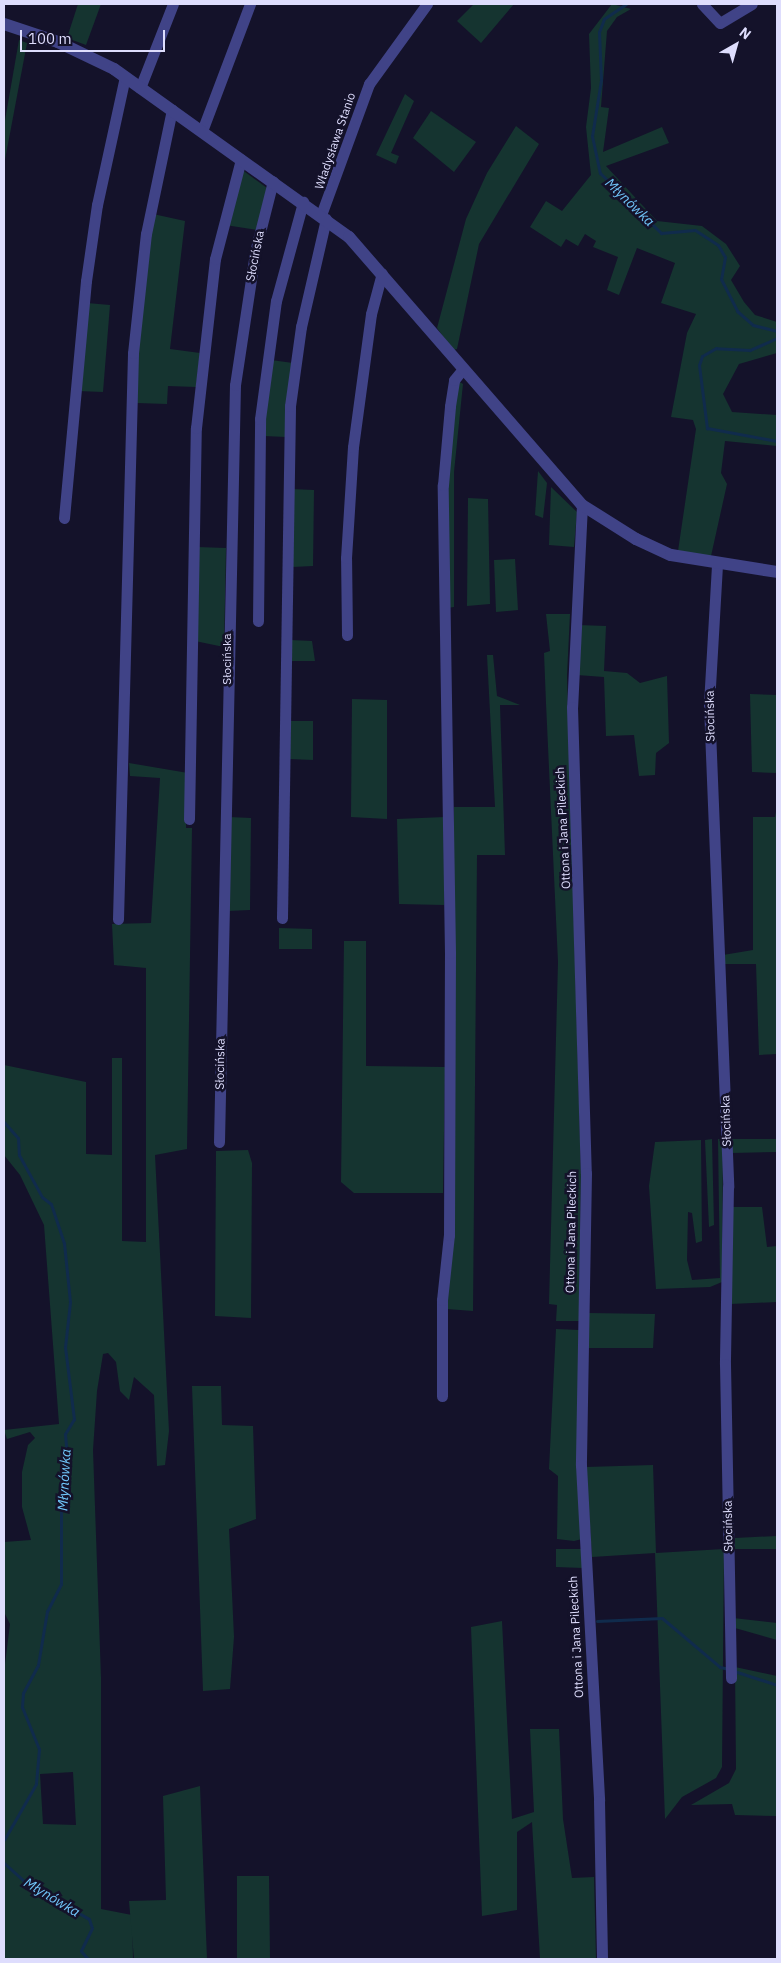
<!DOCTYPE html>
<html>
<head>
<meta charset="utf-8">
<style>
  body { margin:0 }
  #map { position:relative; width:781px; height:1963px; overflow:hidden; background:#14122a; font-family:"IBM Plex Sans",sans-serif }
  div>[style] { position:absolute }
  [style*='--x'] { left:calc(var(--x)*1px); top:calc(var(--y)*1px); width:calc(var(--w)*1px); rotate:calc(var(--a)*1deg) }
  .green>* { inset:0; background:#153430 }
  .stream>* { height:3px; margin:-1.5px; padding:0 1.5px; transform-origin:1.5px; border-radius:1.5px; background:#102b4c }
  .minor>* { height:11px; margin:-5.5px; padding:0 5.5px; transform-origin:5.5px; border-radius:5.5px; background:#404387 }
  .tertiary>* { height:12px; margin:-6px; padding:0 6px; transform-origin:6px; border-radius:6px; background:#404387 }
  span { translate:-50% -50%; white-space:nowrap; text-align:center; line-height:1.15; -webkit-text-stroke:5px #14122a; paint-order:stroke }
  .street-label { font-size:12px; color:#deddfd }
  .water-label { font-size:14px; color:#70c5f9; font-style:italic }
  .frame { position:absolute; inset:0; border:5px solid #deddfd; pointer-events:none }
  .north { position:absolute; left:711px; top:20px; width:50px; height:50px; -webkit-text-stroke:4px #14122a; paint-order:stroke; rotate:38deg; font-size:14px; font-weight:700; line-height:20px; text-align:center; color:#deddfd }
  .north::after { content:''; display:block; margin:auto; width:18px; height:22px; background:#deddfd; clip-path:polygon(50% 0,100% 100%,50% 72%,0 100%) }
  .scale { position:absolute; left:20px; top:30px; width:145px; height:22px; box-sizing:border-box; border:2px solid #deddfd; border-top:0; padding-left:6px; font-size:15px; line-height:18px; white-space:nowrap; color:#deddfd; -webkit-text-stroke:4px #14122a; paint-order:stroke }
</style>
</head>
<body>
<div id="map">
  <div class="green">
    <i style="clip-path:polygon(78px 4px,101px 4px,86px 45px,67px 38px)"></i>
    <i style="clip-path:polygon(474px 4px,514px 4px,481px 43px,457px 21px)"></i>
    <i style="clip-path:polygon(612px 4px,631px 9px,617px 17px,607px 31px,601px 107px,609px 108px,603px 152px,662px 127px,669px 143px,606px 166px,657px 221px,702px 226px,726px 244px,740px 266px,731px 280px,744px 302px,755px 315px,777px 322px,777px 353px,739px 364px,723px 394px,732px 412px,777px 415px,777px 446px,725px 441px,721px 473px,727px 484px,711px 556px,678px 551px,696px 429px,693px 420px,671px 417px,687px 333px,696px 314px,661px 303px,675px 263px,637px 248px,619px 295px,607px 290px,618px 257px,593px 247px,596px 241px,585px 234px,578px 246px,566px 239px,561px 247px,530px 227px,546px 201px,562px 211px,591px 175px,586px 127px,591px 88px,589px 34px)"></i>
    <i style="clip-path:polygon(19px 40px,27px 43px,4px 165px,4px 126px)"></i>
    <i style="clip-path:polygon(405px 94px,414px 101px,391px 153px,399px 156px,396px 164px,376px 155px)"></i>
    <i style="clip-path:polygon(431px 111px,476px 142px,454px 172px,413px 138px)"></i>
    <i style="clip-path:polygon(516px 126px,539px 144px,479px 244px,457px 349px,453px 350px,437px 328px,466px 219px,487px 173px)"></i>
    <i style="clip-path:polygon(241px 169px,267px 188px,257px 230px,225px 225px)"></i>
    <i style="clip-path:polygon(153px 214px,185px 221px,170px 349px,200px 353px,196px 387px,168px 386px,167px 404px,137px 403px,138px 336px)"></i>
    <i style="clip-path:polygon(87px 303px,110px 305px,103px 392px,78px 391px)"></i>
    <i style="clip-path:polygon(271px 360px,293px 363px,286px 437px,264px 436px)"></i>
    <i style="clip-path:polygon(458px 381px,463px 384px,454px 472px,454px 607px,447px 608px,448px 477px)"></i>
    <i style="clip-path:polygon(538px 471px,547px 483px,543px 518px,535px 515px)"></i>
    <i style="clip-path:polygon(551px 487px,577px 512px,574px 547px,549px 545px)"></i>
    <i style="clip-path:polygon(291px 489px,314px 490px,313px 566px,292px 567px)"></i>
    <i style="clip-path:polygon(468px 498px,488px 499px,490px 604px,467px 606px)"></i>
    <i style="clip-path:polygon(197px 547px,226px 548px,224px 647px,195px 641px)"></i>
    <i style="clip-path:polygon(515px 559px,518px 610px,496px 612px,494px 560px)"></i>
    <i style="clip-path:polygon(546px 614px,570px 614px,567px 676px,581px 1174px,579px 1321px,556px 1321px,557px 1305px,549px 1304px,558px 962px,546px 703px,544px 653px,550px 651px)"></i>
    <i style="clip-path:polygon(578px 625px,606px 626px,604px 671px,627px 673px,640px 683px,667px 676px,669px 743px,656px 753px,655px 775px,639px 776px,634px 735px,606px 736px,604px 677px,577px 675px)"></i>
    <i style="clip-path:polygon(290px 640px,312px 641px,315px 661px,290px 661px)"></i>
    <i style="clip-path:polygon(487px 655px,493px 655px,497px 696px,520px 705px,500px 705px,505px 855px,477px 855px,473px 1311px,447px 1309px,454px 807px,495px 807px)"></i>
    <i style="clip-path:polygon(750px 694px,777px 695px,777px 773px,752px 772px)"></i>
    <i style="clip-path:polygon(352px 699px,387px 700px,387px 819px,351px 817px)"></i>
    <i style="clip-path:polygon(288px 721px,313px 721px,313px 760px,290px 759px)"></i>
    <i style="clip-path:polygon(evenodd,129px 763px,188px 773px,186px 828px,192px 828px,187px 1149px,155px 1155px,169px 1431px,165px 1465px,157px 1466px,154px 1395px,134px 1377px,129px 1400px,120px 1391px,116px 1362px,108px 1353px,103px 1354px,97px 1391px,93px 1450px,101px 1678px,101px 1909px,132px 1915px,133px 1959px,4px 1959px,4px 1672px,10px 1624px,4px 1612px,4px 1542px,31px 1540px,22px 1507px,22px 1472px,28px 1445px,35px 1438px,30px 1432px,7px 1439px,4px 1430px,59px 1424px,44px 1225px,20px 1175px,4px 1155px,4px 1065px,86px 1082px,86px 1154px,112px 1155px,112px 1058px,122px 1058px,122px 1241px,146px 1242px,146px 968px,114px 965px,112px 924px,151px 923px,160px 778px,130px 776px,129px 763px,73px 1772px,76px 1825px,43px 1824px,40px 1774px,73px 1772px)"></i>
    <i style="clip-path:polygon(777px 806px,777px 1054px,759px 1055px,756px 964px,723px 964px,723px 955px,753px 950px,753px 817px,775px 817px)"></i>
    <i style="clip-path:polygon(229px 817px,251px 818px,250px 910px,227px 911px)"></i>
    <i style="clip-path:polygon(445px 817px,444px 905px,399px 904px,397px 819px)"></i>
    <i style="clip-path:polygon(279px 928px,312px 929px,312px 949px,279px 949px)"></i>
    <i style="clip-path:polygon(344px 941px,366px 941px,366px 1066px,445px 1067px,443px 1193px,354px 1193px,341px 1182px)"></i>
    <i style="clip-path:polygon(712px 1139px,714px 1225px,709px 1227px,705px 1140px)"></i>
    <i style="clip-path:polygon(718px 1139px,723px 1139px,722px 1282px,710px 1287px,656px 1289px,649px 1186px,655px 1142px,701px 1140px,702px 1241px,696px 1243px,692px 1213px,688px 1212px,687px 1260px,692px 1280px,720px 1278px)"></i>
    <i style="clip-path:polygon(730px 1139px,777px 1139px,777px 1152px,732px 1153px)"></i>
    <i style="clip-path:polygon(248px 1150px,252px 1163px,251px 1318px,215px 1316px,216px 1151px)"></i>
    <i style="clip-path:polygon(733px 1207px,762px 1207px,767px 1247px,777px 1246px,777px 1302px,730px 1304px)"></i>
    <i style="clip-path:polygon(588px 1313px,655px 1314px,653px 1348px,588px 1348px)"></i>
    <i style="clip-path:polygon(556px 1329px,579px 1330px,582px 1539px,574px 1541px,557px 1539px,558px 1476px,549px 1469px)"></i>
    <i style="clip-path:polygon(192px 1386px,221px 1386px,222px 1425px,253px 1426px,256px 1519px,229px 1529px,234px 1637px,230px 1689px,203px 1691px)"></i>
    <i style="clip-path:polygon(653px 1465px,656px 1553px,724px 1549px,722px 1767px,716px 1778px,682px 1797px,665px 1819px,655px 1553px,592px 1557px,586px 1467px)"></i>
    <i style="clip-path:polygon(777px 1536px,777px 1549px,734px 1549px,735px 1538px)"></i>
    <i style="clip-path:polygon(556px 1549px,582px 1549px,583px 1568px,556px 1567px)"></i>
    <i style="clip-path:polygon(733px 1618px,777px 1623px,777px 1640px,735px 1628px)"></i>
    <i style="clip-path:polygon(502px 1621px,512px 1819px,534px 1812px,530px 1729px,559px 1729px,563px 1819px,572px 1878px,594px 1877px,596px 1959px,540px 1959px,532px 1822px,517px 1832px,517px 1910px,482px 1916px,471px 1627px)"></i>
    <i style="clip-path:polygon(735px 1667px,777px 1676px,777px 1816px,735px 1815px,732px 1804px,691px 1805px,729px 1783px,736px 1769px)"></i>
    <i style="clip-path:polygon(200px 1786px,207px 1959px,134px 1959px,129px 1901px,166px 1900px,163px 1796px)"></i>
    <i style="clip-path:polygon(237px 1876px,269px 1876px,270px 1959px,237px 1959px)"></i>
  </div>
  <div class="stream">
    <i style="--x:626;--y:4;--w:27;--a:146"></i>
    <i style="--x:604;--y:19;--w:14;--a:111"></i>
    <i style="--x:599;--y:32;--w:48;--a:87.6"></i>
    <i style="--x:601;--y:80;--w:57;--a:99.1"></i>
    <i style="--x:592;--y:136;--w:38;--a:78"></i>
    <i style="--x:600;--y:173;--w:86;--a:44.5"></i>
    <i style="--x:661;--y:233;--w:34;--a:-5"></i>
    <i style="--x:695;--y:230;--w:27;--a:33"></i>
    <i style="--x:718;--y:245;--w:14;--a:60"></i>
    <i style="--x:725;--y:257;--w:22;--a:100"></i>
    <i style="--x:721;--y:279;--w:36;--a:63"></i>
    <i style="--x:737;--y:311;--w:21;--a:41"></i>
    <i style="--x:753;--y:325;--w:25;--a:14"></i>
    <i style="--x:777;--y:338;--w:30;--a:156"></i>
    <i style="--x:750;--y:350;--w:34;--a:-177"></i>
    <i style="--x:716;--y:348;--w:16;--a:150"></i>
    <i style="--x:702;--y:356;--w:9;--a:108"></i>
    <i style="--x:699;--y:365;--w:64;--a:82.8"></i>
    <i style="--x:707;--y:428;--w:71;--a:10.5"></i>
    <i style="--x:4;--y:1122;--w:21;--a:49"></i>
    <i style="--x:18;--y:1138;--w:17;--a:87"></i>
    <i style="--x:19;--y:1155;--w:48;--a:61.3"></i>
    <i style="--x:42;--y:1197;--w:11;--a:38"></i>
    <i style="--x:51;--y:1204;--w:41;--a:71.6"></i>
    <i style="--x:64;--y:1243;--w:59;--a:84.2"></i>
    <i style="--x:70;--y:1302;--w:45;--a:96.3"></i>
    <i style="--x:65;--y:1347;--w:73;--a:82.9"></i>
    <i style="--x:74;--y:1419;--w:17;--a:121"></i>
    <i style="--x:65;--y:1434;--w:22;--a:85"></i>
    <i style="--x:67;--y:1456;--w:28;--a:103"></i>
    <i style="--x:61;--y:1483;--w:101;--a:90"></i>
    <i style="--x:61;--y:1584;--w:30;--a:117"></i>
    <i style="--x:47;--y:1611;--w:55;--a:99.5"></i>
    <i style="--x:38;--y:1665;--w:32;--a:118"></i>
    <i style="--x:23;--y:1693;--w:14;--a:94"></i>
    <i style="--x:22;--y:1707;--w:45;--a:68"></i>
    <i style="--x:39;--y:1749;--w:35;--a:95"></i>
    <i style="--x:36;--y:1784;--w:64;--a:119.7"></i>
    <i style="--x:597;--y:1621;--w:65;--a:-2.6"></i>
    <i style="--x:662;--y:1618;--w:76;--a:40.2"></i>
    <i style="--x:720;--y:1667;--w:9;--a:13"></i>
    <i style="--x:734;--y:1671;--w:45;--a:18"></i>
    <i style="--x:4;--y:1863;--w:27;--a:42"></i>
    <i style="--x:24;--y:1881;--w:75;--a:30.3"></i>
    <i style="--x:89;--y:1919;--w:9;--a:72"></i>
    <i style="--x:92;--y:1928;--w:25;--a:116"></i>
    <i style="--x:81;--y:1951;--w:11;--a:49"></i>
  </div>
  <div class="minor">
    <i style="--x:702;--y:4;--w:26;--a:47"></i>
    <i style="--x:720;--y:23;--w:37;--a:-31"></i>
    <i style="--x:140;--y:88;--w:90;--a:-68.6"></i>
    <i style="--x:202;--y:131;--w:136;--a:-69.3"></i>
    <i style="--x:321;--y:215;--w:140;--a:-69.9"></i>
    <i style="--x:369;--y:84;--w:99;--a:-54.1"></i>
    <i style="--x:582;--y:505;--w:202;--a:92.8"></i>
    <i style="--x:572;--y:707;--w:466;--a:88.3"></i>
    <i style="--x:586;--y:1173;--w:292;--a:91"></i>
    <i style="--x:581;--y:1465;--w:336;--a:86.9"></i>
    <i style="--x:599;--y:1801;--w:158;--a:88.9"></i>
    <i style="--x:64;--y:518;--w:238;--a:-84.7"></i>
    <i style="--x:86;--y:281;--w:77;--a:-81.8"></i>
    <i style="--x:97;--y:205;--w:131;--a:-77.7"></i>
    <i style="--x:717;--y:565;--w:140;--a:93.3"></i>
    <i style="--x:709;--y:705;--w:482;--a:87.7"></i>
    <i style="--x:728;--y:1187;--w:177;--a:91"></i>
    <i style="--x:725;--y:1364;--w:314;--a:88.9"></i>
    <i style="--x:258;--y:621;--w:202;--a:-89.4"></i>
    <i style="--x:260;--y:419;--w:119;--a:-82.3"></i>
    <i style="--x:276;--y:301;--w:103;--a:-74.7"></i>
    <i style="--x:347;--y:635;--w:77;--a:-90.7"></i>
    <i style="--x:346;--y:558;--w:111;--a:-86.4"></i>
    <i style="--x:353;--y:447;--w:134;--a:-82.3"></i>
    <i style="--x:371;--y:314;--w:42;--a:-75"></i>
    <i style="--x:189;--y:819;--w:391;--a:-89"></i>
    <i style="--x:196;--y:428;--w:170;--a:-83.6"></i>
    <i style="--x:215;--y:259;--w:103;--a:-75.4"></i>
    <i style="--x:282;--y:918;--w:512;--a:-89.1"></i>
    <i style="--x:290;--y:406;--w:80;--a:-82.1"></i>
    <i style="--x:301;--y:327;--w:111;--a:-77"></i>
    <i style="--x:118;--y:919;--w:566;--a:-88.48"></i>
    <i style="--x:133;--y:353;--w:120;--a:-83.8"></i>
    <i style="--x:146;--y:234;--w:127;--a:-78.2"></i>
    <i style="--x:219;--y:1142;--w:757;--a:-88.79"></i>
    <i style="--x:235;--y:385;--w:134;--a:-81.4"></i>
    <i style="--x:255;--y:252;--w:73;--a:-75.8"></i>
    <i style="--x:442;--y:1396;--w:96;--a:-90"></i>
    <i style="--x:442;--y:1300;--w:65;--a:-83.9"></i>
    <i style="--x:449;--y:1235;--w:282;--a:-89.8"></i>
    <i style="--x:450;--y:953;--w:468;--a:-90.9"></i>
    <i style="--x:443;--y:485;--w:79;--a:-84.9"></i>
    <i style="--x:450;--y:406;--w:26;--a:-81"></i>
    <i style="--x:454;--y:380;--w:14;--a:-51"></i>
  </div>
  <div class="tertiary">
    <i style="--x:4;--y:24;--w:57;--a:18.4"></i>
    <i style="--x:58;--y:42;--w:62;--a:25.7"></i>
    <i style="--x:114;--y:69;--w:289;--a:35.6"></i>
    <i style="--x:349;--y:237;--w:355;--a:49"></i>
    <i style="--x:582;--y:505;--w:64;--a:32.2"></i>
    <i style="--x:636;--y:539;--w:38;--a:25"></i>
    <i style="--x:671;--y:555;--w:107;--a:9.1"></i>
  </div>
  <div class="street-label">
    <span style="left:335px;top:141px;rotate:-71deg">Władysława Stanio</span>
    <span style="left:255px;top:256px;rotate:-79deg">Słocińska</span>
    <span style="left:227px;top:659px;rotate:-90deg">Słocińska</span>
    <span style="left:710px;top:716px;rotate:-91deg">Słocińska</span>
    <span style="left:563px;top:828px;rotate:-93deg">Ottona i Jana Pileckich</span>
    <span style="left:220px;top:1064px;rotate:-89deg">Słocińska</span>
    <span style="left:726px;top:1121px;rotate:-92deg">Słocińska</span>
    <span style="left:571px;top:1232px;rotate:-89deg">Ottona i Jana Pileckich</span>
    <span style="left:728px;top:1526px;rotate:-91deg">Słocińska</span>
    <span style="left:576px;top:1637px;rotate:-93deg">Ottona i Jana Pileckich</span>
  </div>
  <div class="water-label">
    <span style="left:630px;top:202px;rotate:44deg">Młynówka</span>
    <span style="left:64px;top:1480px;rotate:-87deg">Młynówka</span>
    <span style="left:52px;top:1897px;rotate:31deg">Młynówka</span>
  </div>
  <div class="frame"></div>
  <div class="north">N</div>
  <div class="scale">100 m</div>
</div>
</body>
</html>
